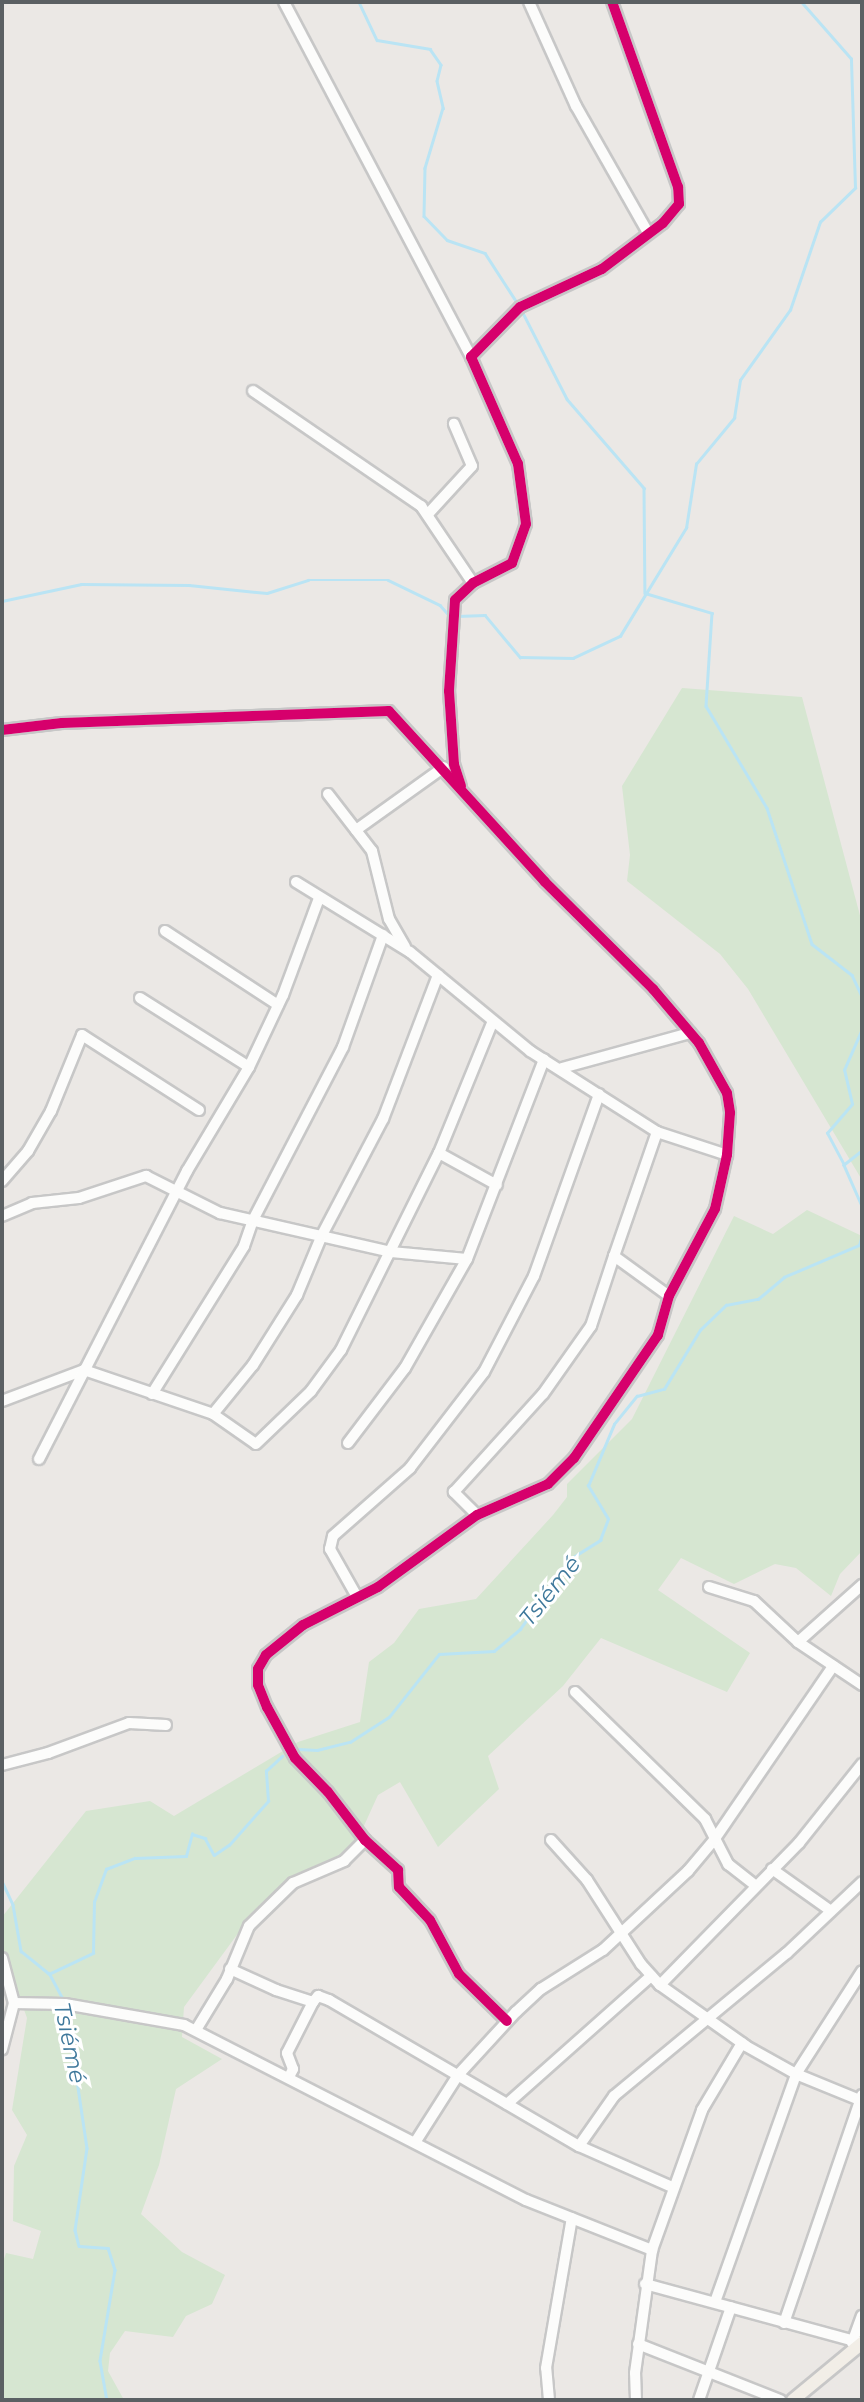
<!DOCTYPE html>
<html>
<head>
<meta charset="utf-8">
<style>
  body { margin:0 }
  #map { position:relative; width:864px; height:2402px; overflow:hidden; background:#ebe8e5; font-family:Montserrat,sans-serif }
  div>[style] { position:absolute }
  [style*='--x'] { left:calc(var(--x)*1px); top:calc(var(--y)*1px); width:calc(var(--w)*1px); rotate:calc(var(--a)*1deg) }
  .green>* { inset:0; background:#d6e6d1 }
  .stream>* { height:2.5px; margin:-1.25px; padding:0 1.25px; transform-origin:1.25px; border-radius:1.25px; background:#bae4f4 }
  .roads { filter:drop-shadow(2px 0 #c7c7c7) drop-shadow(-2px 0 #c7c7c7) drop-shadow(0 2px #c7c7c7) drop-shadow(0 -2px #c7c7c7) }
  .minor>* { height:10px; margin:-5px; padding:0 5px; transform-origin:5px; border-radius:5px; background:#fcfcfb }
  .major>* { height:12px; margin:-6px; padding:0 6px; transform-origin:6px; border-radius:6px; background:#f2eee7 }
  .cycleway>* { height:10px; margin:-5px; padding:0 5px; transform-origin:5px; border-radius:5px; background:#d6006c }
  span { translate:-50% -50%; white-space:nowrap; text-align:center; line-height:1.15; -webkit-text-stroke:6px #fff; paint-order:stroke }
  .water-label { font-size:23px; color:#3e789b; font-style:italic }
  .frame { position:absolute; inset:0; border:4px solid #5b6063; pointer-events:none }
</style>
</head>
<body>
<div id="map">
  <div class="green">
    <i style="clip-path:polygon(682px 688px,802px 697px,862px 923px,862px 1180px,748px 989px,720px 954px,627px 881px,630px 855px,622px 786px)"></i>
    <i style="clip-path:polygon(807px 1210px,862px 1236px,862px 1551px,840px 1574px,831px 1596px,796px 1568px,775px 1564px,734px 1584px,681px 1558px,658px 1590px,750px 1653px,727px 1692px,601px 1638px,563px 1686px,488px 1756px,499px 1789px,438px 1847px,400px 1782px,378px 1795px,352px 1852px,292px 1876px,239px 1932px,184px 2007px,182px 2037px,222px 2059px,176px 2089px,159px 2165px,141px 2214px,182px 2252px,225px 2275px,212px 2304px,186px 2316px,173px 2337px,125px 2331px,110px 2353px,108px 2371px,124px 2400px,2px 2400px,2px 2265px,6px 2253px,33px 2259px,41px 2231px,13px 2221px,14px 2166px,27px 2135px,12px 2110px,27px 2018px,2px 1948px,2px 1917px,86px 1811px,150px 1801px,174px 1816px,298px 1742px,360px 1722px,369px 1662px,394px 1643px,419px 1609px,476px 1599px,553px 1515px,567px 1497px,567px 1484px,632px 1419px,734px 1216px,773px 1234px)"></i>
  </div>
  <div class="stream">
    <i style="--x:359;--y:2;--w:42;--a:64.7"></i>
    <i style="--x:377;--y:40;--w:54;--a:9.6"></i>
    <i style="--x:430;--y:49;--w:19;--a:55"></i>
    <i style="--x:441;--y:65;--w:16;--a:104"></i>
    <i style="--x:437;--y:81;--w:28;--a:77"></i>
    <i style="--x:443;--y:108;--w:63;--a:106.7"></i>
    <i style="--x:425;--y:168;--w:48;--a:91.2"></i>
    <i style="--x:424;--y:216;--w:33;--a:46"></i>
    <i style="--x:447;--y:240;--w:40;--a:18.9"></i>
    <i style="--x:485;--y:253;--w:61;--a:57.1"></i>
    <i style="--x:521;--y:309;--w:101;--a:62.9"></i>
    <i style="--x:567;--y:399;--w:118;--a:49.1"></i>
    <i style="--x:644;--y:488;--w:105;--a:89.5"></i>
    <i style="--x:645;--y:593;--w:70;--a:16.6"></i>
    <i style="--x:712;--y:613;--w:93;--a:93.7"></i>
    <i style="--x:706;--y:706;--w:119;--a:59.1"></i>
    <i style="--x:767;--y:808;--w:143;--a:71.7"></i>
    <i style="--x:812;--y:944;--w:51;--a:37.8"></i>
    <i style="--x:852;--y:975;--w:23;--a:65"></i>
    <i style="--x:2;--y:601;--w:81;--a:-12.1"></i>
    <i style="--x:81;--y:584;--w:108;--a:0.5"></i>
    <i style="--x:189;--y:585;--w:78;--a:5.9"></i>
    <i style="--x:267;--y:593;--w:43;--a:-17.6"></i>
    <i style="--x:308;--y:580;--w:80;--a:0"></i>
    <i style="--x:388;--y:580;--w:58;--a:25.7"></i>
    <i style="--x:440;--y:605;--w:15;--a:48"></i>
    <i style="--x:457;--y:616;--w:28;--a:-2"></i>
    <i style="--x:485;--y:615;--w:55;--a:50.2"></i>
    <i style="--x:520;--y:657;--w:53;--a:1.1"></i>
    <i style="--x:573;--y:658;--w:52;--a:-25.1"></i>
    <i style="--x:620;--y:636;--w:127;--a:-58.6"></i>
    <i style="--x:686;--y:528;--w:65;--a:-81.1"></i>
    <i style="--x:696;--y:464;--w:60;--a:-50.4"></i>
    <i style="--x:734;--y:418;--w:38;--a:-81"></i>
    <i style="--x:740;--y:380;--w:86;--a:-54.5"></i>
    <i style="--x:790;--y:310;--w:93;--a:-71.2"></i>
    <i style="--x:820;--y:222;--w:49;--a:-44.2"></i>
    <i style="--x:855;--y:188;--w:129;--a:-91.8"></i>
    <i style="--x:851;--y:59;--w:76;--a:-131.3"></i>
    <i style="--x:862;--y:1151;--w:23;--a:142"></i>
    <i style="--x:844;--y:1165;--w:45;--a:66.3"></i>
    <i style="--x:844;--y:1165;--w:36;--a:-118"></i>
    <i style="--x:827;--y:1133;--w:38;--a:-49"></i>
    <i style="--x:852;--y:1104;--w:35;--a:-103"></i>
    <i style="--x:844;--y:1070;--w:45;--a:-66.3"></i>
    <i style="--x:298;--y:1749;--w:19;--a:3"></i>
    <i style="--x:317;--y:1750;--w:34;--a:-14"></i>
    <i style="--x:350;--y:1742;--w:46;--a:-32.7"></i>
    <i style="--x:389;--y:1717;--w:80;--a:-51.6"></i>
    <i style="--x:439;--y:1654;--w:55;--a:-3.1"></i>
    <i style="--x:494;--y:1651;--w:34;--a:-40"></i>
    <i style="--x:520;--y:1629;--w:86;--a:-54.5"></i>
    <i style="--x:570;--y:1559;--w:36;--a:-32"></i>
    <i style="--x:600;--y:1540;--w:22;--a:-69"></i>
    <i style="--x:608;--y:1519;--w:39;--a:-121"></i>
    <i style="--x:588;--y:1486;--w:67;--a:-67.2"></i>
    <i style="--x:614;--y:1424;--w:36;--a:-51"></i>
    <i style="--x:637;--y:1396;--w:28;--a:-15"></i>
    <i style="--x:664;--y:1389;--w:69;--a:-58.6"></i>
    <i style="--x:700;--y:1330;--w:36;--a:-44"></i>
    <i style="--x:726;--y:1305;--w:33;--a:-11"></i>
    <i style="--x:758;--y:1299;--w:34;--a:-40"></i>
    <i style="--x:784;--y:1277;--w:82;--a:-23.1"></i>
    <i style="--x:859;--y:1245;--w:10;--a:-73"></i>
    <i style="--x:2;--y:1881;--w:26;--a:65"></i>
    <i style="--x:13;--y:1905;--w:47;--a:80.1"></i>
    <i style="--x:21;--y:1951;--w:35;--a:39"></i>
    <i style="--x:63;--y:2000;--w:30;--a:-118"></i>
    <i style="--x:49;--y:1974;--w:49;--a:-25.5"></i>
    <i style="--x:93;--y:1953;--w:51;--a:-88.9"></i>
    <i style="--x:94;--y:1902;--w:35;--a:-70"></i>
    <i style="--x:106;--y:1869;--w:31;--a:-21"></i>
    <i style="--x:135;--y:1858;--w:51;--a:-2.2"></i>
    <i style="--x:186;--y:1856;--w:23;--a:-75"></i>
    <i style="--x:192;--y:1834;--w:14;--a:17"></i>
    <i style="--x:205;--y:1838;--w:19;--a:62"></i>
    <i style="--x:214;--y:1855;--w:18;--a:-34"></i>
    <i style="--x:229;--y:1845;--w:59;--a:-48.4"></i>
    <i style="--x:268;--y:1801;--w:30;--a:-94"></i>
    <i style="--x:266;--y:1771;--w:22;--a:-43"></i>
    <i style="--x:66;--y:2006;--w:144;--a:81.6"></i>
    <i style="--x:87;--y:2148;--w:83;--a:98.3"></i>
    <i style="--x:75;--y:2230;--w:16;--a:76"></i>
    <i style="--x:79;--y:2246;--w:29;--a:4"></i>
    <i style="--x:108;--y:2248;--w:23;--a:72"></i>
    <i style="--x:115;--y:2270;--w:92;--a:99.4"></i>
    <i style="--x:100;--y:2361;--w:40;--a:80"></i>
  </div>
  <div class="roads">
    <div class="minor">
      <i style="--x:284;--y:2;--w:401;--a:62.2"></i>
      <i style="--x:529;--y:2;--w:114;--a:65.7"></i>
      <i style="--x:576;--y:106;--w:146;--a:60.4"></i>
      <i style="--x:253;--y:391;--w:204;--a:34.4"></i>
      <i style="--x:421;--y:506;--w:93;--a:56"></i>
      <i style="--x:428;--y:514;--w:65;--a:-47.5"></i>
      <i style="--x:472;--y:466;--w:46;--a:-113.2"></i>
      <i style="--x:2;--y:730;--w:60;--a:-6.7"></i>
      <i style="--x:62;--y:723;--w:327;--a:-2.1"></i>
      <i style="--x:389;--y:711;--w:231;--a:47.6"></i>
      <i style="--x:545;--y:882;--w:152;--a:44.7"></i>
      <i style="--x:653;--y:989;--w:71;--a:49.6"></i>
      <i style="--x:699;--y:1043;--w:57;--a:60.8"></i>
      <i style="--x:727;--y:1093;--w:20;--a:81"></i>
      <i style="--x:730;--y:1113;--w:42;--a:94.1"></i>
      <i style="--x:727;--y:1155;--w:55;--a:102.5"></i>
      <i style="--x:715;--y:1209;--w:98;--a:117.9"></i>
      <i style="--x:669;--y:1296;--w:41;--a:105.8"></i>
      <i style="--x:658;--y:1335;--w:149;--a:124.3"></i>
      <i style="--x:574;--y:1458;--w:37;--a:135"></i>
      <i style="--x:548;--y:1484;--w:77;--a:156.4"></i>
      <i style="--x:477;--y:1515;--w:122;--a:144"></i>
      <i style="--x:378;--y:1587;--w:84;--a:153.1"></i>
      <i style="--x:303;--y:1625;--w:48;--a:141"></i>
      <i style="--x:266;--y:1655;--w:16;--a:120"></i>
      <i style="--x:258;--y:1669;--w:16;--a:90"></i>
      <i style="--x:258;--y:1685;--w:24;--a:68"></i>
      <i style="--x:267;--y:1707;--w:58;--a:61.2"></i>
      <i style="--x:295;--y:1758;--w:47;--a:45.9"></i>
      <i style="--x:328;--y:1792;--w:61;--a:52.4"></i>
      <i style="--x:365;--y:1840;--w:45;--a:42.3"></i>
      <i style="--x:398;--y:1870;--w:17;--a:87"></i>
      <i style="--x:399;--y:1887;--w:45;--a:46.8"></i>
      <i style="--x:430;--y:1920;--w:61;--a:61.8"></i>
      <i style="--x:459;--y:1974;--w:67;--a:44.4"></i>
      <i style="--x:461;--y:787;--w:24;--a:-107"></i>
      <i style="--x:454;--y:764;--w:73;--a:-93.9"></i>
      <i style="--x:449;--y:691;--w:91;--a:-86.2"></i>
      <i style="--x:455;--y:600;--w:25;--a:-43"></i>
      <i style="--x:473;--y:583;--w:44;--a:-27.1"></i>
      <i style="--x:512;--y:563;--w:41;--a:-70.3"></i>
      <i style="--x:526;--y:524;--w:61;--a:-97.6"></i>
      <i style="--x:518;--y:464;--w:117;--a:-113.7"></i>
      <i style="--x:471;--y:357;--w:70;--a:-45.6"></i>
      <i style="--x:520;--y:307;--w:90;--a:-24.9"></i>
      <i style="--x:602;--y:269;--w:76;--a:-37"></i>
      <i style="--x:663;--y:223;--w:25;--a:-50"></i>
      <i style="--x:679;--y:204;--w:17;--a:-93"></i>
      <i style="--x:678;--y:187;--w:196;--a:-109.6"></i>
      <i style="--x:328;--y:794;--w:72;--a:52.3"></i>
      <i style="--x:372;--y:851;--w:70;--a:76"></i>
      <i style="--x:389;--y:919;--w:32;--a:60"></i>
      <i style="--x:356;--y:830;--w:108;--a:-35.6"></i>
      <i style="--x:296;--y:882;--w:134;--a:31.6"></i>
      <i style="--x:410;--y:952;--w:156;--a:39.5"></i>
      <i style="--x:530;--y:1051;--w:151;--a:32.5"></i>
      <i style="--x:657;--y:1132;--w:74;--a:18.2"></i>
      <i style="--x:165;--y:931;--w:135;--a:33.2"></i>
      <i style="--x:140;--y:998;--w:129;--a:32.3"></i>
      <i style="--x:562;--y:1068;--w:133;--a:-15.3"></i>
      <i style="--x:657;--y:1132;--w:131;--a:109.1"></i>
      <i style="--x:614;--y:1256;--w:68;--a:36"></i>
      <i style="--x:439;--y:1153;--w:66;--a:28.9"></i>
      <i style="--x:2;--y:1181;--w:40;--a:-49"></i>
      <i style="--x:28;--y:1151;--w:46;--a:-60.1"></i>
      <i style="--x:51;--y:1111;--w:82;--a:-67.8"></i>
      <i style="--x:82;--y:1035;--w:139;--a:32.7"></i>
      <i style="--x:2;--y:1216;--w:33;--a:-23"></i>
      <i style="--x:32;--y:1203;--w:47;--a:-6.1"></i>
      <i style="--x:79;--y:1198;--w:71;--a:-18.2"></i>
      <i style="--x:146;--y:1176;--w:83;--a:26.6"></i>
      <i style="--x:220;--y:1213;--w:175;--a:12.8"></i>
      <i style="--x:391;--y:1252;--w:76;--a:5.3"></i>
      <i style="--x:152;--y:1394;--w:174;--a:-58.1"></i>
      <i style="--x:244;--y:1246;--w:28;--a:-71"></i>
      <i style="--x:253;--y:1220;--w:195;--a:-62.5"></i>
      <i style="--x:343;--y:1047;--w:119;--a:-70.3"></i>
      <i style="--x:2;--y:1401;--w:88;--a:-20.7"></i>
      <i style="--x:84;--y:1370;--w:136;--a:18.8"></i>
      <i style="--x:213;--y:1414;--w:52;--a:34.9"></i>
      <i style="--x:256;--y:1444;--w:76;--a:-43.9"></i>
      <i style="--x:311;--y:1391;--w:51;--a:-53.8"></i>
      <i style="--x:341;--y:1350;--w:220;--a:-63.6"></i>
      <i style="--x:439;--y:1153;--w:140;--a:-67.8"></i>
      <i style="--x:213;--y:1414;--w:63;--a:-50.8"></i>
      <i style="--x:253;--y:1365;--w:83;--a:-57.8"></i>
      <i style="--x:297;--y:1295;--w:65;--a:-67.4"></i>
      <i style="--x:322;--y:1235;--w:131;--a:-62.3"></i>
      <i style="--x:383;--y:1119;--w:154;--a:-69.1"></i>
      <i style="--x:348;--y:1443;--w:94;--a:-52.8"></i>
      <i style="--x:405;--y:1368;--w:125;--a:-60.4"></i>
      <i style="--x:467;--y:1259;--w:214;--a:-68.9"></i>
      <i style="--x:39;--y:1459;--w:324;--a:-62.8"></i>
      <i style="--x:187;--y:1171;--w:121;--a:-59.2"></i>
      <i style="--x:249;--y:1067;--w:80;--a:-64.7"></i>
      <i style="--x:283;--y:995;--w:103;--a:-69.6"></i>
      <i style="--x:477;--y:1515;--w:33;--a:-135"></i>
      <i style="--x:454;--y:1492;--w:132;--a:-47.8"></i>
      <i style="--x:543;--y:1394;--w:83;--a:-54.8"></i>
      <i style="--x:591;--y:1326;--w:74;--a:-71.8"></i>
      <i style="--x:709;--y:1587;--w:47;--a:17.3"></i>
      <i style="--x:754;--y:1601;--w:60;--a:43"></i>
      <i style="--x:798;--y:1642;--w:77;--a:33.9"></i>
      <i style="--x:356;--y:1595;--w:53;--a:-119.5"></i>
      <i style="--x:330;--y:1549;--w:13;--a:-77"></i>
      <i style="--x:333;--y:1536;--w:103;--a:-41.4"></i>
      <i style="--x:410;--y:1468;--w:121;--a:-52.4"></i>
      <i style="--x:484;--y:1372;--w:108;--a:-62.5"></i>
      <i style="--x:534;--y:1276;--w:193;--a:-70.3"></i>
      <i style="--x:798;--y:1642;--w:86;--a:-41.7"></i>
      <i style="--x:575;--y:1692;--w:182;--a:44.3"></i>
      <i style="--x:705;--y:1819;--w:51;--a:62.9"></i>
      <i style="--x:728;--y:1864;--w:33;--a:38"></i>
      <i style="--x:2;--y:1765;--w:48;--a:-14.6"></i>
      <i style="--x:48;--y:1753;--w:86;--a:-20.3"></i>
      <i style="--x:129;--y:1723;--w:37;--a:3"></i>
      <i style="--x:551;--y:1840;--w:54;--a:48"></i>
      <i style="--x:587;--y:1880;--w:100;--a:57.3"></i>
      <i style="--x:641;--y:1964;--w:28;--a:48"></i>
      <i style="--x:660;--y:1985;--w:105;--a:35.3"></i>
      <i style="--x:746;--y:2046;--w:57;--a:29.2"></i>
      <i style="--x:796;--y:2074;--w:71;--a:22.2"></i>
      <i style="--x:772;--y:1869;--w:72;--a:35.4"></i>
      <i style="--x:2;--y:1958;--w:47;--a:75.1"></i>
      <i style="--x:14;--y:2003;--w:48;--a:104.6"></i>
      <i style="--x:230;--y:1969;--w:51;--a:24.5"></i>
      <i style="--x:276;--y:1990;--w:39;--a:18"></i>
      <i style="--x:313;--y:2002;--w:8;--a:-50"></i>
      <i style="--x:318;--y:1996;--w:12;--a:20"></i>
      <i style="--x:329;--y:2000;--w:290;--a:30.3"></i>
      <i style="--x:579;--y:2146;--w:102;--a:23.8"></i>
      <i style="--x:660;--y:1985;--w:199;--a:-45.6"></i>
      <i style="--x:799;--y:1843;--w:101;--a:-51.4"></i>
      <i style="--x:14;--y:2003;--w:51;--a:1.1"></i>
      <i style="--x:65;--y:2004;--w:121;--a:10"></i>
      <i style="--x:184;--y:2025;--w:384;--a:27.1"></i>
      <i style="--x:526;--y:2200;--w:136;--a:21.6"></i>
      <i style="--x:196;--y:2030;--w:60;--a:-58.7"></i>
      <i style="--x:227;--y:1979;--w:57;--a:-67.5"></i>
      <i style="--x:249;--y:1926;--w:62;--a:-44.3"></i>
      <i style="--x:293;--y:1883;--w:56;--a:-23.3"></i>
      <i style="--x:344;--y:1861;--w:30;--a:-45"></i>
      <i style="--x:289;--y:2077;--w:9;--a:-63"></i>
      <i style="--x:293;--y:2069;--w:17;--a:-111"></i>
      <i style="--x:287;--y:2053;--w:57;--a:-63"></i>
      <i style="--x:507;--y:2104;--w:193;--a:-41.6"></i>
      <i style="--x:416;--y:2141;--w:78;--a:-57.5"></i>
      <i style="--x:458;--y:2075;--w:86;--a:-47.4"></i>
      <i style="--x:516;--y:2012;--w:34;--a:-43"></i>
      <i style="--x:541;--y:1989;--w:73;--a:-32.2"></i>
      <i style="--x:603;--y:1950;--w:116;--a:-42.9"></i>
      <i style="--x:688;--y:1871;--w:40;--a:-50"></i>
      <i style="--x:714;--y:1840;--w:211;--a:-55.6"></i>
      <i style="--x:579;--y:2146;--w:61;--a:-55"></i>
      <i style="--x:614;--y:2096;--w:224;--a:-39.6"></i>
      <i style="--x:787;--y:1953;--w:103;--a:-43.4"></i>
      <i style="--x:645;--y:2284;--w:225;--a:15.2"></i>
      <i style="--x:715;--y:2302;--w:242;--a:-70.4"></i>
      <i style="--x:796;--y:2074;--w:122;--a:-57.3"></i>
      <i style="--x:784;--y:2323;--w:241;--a:-71.1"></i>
      <i style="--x:852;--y:2343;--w:29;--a:-70"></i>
      <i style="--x:638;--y:2344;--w:153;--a:21.5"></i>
      <i style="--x:549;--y:2400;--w:32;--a:-95"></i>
      <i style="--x:546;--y:2368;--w:152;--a:-80.2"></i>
      <i style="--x:636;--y:2400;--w:27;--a:-92"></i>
      <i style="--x:635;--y:2373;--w:124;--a:-82.1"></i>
      <i style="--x:652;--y:2250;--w:149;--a:-70.3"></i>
      <i style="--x:702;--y:2110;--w:78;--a:-59.2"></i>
      <i style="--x:699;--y:2400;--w:98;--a:-71"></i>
    </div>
    <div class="major">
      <i style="--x:793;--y:2400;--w:89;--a:-39.6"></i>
    </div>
  </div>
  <div class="cycleway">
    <i style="--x:2;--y:730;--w:60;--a:-6.7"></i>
    <i style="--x:62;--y:723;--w:327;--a:-2.1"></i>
    <i style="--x:389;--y:711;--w:231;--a:47.6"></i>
    <i style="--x:545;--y:882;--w:152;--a:44.7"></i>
    <i style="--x:653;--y:989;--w:71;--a:49.6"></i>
    <i style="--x:699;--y:1043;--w:57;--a:60.8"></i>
    <i style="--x:727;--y:1093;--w:20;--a:81"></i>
    <i style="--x:730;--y:1113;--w:42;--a:94.1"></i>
    <i style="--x:727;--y:1155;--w:55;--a:102.5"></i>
    <i style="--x:715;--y:1209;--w:98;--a:117.9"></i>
    <i style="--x:669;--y:1296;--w:41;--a:105.8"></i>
    <i style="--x:658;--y:1335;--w:149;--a:124.3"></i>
    <i style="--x:574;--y:1458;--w:37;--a:135"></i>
    <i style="--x:548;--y:1484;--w:77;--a:156.4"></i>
    <i style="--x:477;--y:1515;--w:122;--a:144"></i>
    <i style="--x:378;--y:1587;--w:84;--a:153.1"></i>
    <i style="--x:303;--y:1625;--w:48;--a:141"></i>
    <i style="--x:266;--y:1655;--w:16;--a:120"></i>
    <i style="--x:258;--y:1669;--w:16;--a:90"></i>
    <i style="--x:258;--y:1685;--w:24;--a:68"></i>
    <i style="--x:267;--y:1707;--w:58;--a:61.2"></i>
    <i style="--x:295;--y:1758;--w:47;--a:45.9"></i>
    <i style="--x:328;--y:1792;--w:61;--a:52.4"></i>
    <i style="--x:365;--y:1840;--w:45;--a:42.3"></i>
    <i style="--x:398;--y:1870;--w:17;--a:87"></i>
    <i style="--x:399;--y:1887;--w:45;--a:46.8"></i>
    <i style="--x:430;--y:1920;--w:61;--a:61.8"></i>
    <i style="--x:459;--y:1974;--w:67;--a:44.4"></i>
    <i style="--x:461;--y:786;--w:23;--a:-108"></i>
    <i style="--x:454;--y:764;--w:73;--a:-93.9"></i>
    <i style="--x:449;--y:691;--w:91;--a:-86.2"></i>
    <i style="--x:455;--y:600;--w:25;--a:-43"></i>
    <i style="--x:473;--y:583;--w:44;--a:-27.1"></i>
    <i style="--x:512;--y:563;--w:41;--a:-70.3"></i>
    <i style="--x:526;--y:524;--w:61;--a:-97.6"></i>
    <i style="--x:518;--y:464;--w:117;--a:-113.7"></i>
    <i style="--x:471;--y:357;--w:70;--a:-45.6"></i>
    <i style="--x:520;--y:307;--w:90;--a:-24.9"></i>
    <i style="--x:602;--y:269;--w:76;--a:-37"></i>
    <i style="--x:663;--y:223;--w:25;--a:-50"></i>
    <i style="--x:679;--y:204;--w:17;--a:-93"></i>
    <i style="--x:678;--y:187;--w:196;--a:-109.6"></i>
  </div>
  <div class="water-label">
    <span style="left:550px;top:1591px;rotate:-51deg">Tsiémé</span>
    <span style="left:70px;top:2043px;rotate:78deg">Tsiémé</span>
  </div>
  <div class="frame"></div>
</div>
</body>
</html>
